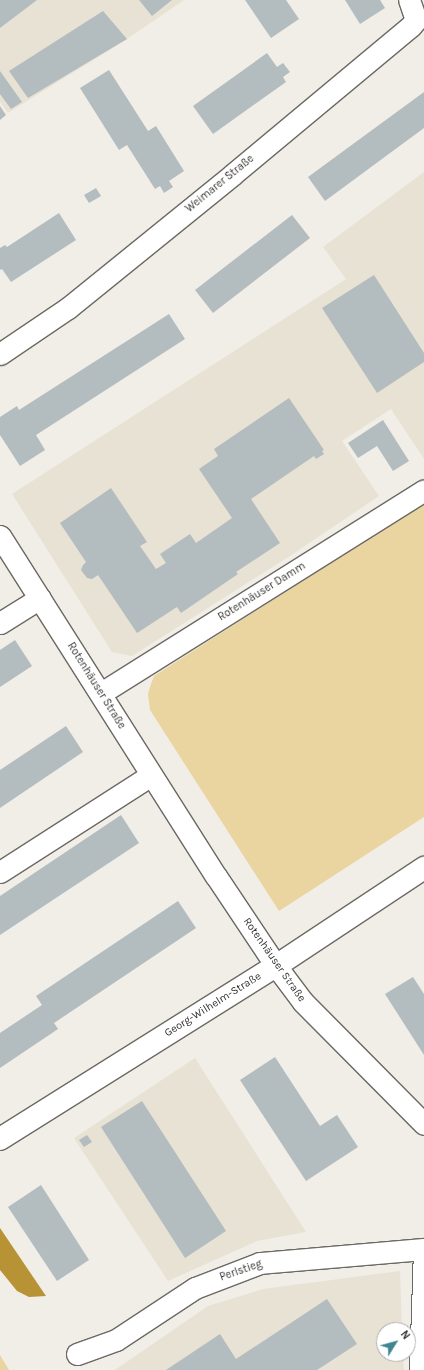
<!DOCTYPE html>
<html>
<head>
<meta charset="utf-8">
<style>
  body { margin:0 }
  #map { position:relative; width:424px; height:1370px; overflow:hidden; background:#f1eee7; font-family:Karla,sans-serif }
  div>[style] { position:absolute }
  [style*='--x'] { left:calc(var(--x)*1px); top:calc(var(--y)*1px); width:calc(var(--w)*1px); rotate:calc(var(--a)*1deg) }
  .built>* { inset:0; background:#e8e2d4 }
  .green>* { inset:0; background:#ead4a0 }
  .water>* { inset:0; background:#b79335 }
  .building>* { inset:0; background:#b3bcbe }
  .roads { filter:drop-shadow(1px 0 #6b6963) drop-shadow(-1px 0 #6b6963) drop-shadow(0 1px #6b6963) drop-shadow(0 -1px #6b6963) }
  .street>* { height:21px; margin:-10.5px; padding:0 10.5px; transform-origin:10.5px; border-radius:10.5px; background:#fff }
  .secondary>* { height:22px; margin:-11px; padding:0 11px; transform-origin:11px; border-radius:11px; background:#fff }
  span { translate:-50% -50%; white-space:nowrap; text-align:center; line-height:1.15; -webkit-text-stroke:3.5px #fff; paint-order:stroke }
  .street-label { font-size:11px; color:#32312f }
  .north { position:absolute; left:376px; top:1322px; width:40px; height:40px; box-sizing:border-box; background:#fff; border:1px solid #adadac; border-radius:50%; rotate:53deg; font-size:11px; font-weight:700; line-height:16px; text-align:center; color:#32312f }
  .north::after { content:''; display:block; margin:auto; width:14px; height:18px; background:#408691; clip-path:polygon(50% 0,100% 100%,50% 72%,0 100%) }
</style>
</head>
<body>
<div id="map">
  <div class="built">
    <i style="clip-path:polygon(0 0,184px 0,127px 39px,8px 113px,0 102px)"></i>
    <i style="clip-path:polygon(424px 172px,424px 459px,391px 409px,342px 441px,379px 496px,290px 556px,132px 656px,112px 652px,12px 494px,346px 279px,323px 247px)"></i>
    <i style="clip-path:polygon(195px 1058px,306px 1232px,257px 1241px,168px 1281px,74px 1138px)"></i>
    <i style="clip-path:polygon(400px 1271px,402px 1330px,384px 1330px,384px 1354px,403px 1354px,404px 1370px,115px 1370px,208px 1306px,263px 1289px)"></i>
  </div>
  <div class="green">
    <i style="clip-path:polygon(424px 503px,424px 817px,279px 911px,150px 710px,148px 694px,150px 687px,154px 676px)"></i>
    <i style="clip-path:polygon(0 1355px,9px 1370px,0 1370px)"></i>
  </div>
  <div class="water">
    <i style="clip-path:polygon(0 1228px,46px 1296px,29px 1297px,17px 1291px,0 1270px)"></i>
  </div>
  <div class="building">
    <i style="clip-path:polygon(0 0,37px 0,0 28px)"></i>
    <i style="clip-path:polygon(139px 0,172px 0,152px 16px)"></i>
    <i style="clip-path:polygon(245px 0,286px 0,299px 19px,271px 38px)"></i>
    <i style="clip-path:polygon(345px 0,380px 0,385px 8px,360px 24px)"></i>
    <i style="clip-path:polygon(103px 11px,127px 39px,28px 98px,9px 71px)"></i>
    <i style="clip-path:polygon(267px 53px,277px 67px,283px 63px,290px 72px,283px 77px,286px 82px,213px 134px,193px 106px)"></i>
    <i style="clip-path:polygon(109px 70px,148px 131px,156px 126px,184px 171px,169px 181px,173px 187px,164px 193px,160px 186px,155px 189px,127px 145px,119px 150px,80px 88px)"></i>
    <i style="clip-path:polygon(0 71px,22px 102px,11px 109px,0 94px)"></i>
    <i style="clip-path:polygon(424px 92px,424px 128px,325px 201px,308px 177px)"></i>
    <i style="clip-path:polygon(0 106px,6px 115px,0 120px)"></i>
    <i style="clip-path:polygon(96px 188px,101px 196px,89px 203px,84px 195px)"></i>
    <i style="clip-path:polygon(59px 213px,76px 240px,11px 282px,2px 269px,0 270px,0 248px,5px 245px,7px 247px)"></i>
    <i style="clip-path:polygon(292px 215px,310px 238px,213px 313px,195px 290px)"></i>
    <i style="clip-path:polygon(374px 275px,424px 353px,424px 362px,377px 393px,322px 308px)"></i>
    <i style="clip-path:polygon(169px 314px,185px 339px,36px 435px,45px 450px,20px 466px,0 435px,0 417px,17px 406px,19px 410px)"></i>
    <i style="clip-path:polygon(289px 398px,324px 450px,322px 451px,324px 454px,316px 459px,314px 456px,251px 499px,280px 543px,236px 572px,238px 574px,181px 613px,177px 607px,137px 633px,98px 575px,92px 579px,87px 578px,81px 570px,83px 565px,86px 562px,60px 523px,111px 488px,147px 542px,140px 546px,156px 569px,166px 563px,160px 554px,190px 534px,196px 543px,232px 518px,199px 469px,218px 456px,214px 449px)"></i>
    <i style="clip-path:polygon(383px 420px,409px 461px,393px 471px,377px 446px,358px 458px,348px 443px)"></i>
    <i style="clip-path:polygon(15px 640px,32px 666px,0 687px,0 650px)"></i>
    <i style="clip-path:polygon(66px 726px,83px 752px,0 808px,0 770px)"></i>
    <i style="clip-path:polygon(121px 815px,139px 843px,0 935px,0 896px)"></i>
    <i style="clip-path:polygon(178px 901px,196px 928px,54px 1023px,58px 1029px,0 1068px,0 1033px,42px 1005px,36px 996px)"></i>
    <i style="clip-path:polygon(413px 977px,424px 994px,424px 1055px,385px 994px)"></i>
    <i style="clip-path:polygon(275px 1057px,320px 1126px,337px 1115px,358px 1147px,306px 1181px,240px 1080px)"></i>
    <i style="clip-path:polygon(142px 1101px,226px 1231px,185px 1258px,101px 1127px)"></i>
    <i style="clip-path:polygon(87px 1135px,92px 1142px,84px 1147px,79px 1140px)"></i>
    <i style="clip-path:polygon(41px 1185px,89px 1260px,57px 1281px,8px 1207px)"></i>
    <i style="clip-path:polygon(327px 1299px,357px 1344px,317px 1370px,166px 1370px,220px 1334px,236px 1359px)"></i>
  </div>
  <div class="roads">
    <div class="street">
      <i style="--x:0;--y:354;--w:82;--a:-34.1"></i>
      <i style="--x:68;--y:308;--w:211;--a:-39"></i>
      <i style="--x:232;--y:175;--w:233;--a:-39.8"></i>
      <i style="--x:411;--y:26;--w:8;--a:-50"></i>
      <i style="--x:416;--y:20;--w:21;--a:-109"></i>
      <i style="--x:0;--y:536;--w:403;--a:57.6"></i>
      <i style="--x:216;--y:876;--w:108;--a:56.3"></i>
      <i style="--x:276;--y:966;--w:45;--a:53.1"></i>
      <i style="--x:303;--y:1002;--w:172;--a:45.2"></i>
      <i style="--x:0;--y:623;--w:47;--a:-32"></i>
      <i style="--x:101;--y:693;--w:381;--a:-32.1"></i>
      <i style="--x:0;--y:872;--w:179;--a:-32.7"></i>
      <i style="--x:77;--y:1354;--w:41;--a:-19.7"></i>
      <i style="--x:116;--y:1340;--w:95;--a:-33.4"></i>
      <i style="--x:195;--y:1288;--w:70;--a:-21"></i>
      <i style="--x:260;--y:1263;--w:165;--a:-4.9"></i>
      <i style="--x:420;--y:1370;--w:121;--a:-88.1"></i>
    </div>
    <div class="secondary">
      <i style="--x:0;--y:1139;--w:326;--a:-32.1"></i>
      <i style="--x:276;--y:966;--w:178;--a:-33.5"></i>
    </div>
  </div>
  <div class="street-label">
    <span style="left:220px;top:184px;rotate:-39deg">Weimarer Straße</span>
    <span style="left:262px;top:592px;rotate:-32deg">Rotenhäuser Damm</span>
    <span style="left:96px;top:686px;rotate:58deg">Rotenhäuser Straße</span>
    <span style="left:274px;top:960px;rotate:55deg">Rotenhäuser Straße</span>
    <span style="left:213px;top:1005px;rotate:-32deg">Georg-Wilhelm-Straße</span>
    <span style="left:241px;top:1271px;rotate:-19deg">Perlstieg</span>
  </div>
  <div class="north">N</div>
</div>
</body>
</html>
